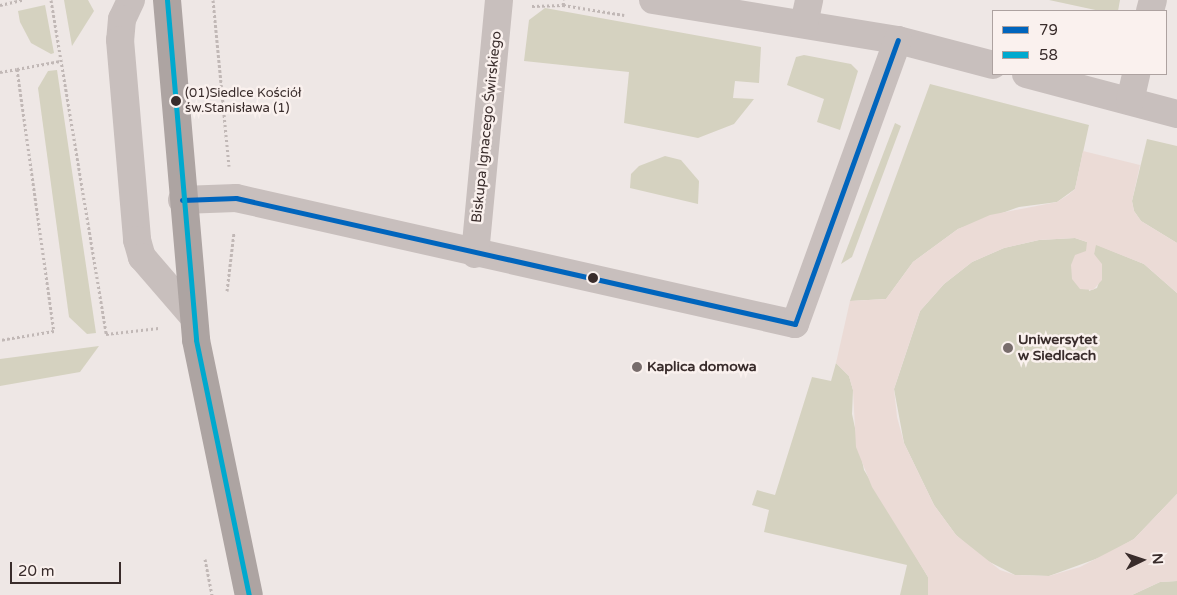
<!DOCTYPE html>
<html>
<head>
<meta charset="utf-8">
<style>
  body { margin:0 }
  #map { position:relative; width:1177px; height:595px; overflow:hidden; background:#eee7e5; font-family:"Varela Round",sans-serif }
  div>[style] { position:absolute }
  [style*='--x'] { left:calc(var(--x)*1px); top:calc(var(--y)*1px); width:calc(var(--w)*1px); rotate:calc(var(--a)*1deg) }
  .green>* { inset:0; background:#d5d2c0 }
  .plaza>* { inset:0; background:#ebdbd6 }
  .path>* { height:3px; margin-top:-1.5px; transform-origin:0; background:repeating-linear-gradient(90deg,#c1b8b6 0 2.5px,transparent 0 5px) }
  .minor>* { height:28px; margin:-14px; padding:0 14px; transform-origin:14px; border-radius:14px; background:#c8bfbd }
  .major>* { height:28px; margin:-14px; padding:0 14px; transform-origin:14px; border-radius:14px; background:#ada4a2 }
  .bus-1>* { height:5px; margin:-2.5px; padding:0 2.5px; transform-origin:2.5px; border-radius:2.5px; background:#0065bd }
  .bus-2>* { height:5px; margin:-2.5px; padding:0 2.5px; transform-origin:2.5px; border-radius:2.5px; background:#00a9ce }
  .dots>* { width:14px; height:14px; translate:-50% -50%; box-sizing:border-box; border:2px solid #faf1ee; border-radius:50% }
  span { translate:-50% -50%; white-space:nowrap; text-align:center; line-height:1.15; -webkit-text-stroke:5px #faf1ee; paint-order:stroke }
  .bus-label { font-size:13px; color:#392c2b }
  .left { translate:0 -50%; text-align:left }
  .street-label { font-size:14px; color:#392c2b }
  .poi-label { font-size:14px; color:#392c2b; font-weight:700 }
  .legend { position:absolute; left:992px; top:10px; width:175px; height:65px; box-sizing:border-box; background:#faf1ee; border:1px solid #ada2a0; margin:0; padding:6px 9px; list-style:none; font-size:15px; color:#392c2b }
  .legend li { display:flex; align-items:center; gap:10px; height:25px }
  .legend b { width:25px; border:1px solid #ada2a0 }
  .north { position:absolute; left:1117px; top:535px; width:50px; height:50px; -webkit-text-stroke:4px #faf1ee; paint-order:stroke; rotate:86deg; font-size:14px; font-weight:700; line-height:20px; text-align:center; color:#392c2b }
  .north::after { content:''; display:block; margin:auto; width:18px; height:22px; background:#392c2b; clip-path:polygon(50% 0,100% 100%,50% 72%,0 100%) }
  .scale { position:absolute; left:10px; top:562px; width:111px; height:22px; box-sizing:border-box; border:2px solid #392c2b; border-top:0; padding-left:6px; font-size:15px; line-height:18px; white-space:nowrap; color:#392c2b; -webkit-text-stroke:4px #faf1ee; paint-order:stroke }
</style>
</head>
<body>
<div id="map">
  <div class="green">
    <i style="clip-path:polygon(64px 0,88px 0,94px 11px,72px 46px)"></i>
    <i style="clip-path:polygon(1049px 0,1120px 0,1118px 11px,1100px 11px)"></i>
    <i style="clip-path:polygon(45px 5px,54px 53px,51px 54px,31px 43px,20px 22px,18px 11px)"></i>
    <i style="clip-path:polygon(545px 8px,761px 47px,759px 83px,735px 81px,733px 98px,754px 99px,734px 124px,698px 138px,624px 123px,629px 72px,524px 61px,529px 20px)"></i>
    <i style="clip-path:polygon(804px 55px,851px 64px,858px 71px,840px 130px,817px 122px,824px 99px,787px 85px,796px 57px)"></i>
    <i style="clip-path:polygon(57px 70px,96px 333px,87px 334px,69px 317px,38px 88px,48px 71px)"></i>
    <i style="clip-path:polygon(930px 84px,1089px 125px,1075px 189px,1057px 202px,1019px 207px,958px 229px,913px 262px,886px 299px,850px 301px)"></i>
    <i style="clip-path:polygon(895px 123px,901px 126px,852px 257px,841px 264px)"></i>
    <i style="clip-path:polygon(1147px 139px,1177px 146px,1177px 243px,1141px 221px,1134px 211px,1132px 201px)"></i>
    <i style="clip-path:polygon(665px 156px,681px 160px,699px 181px,698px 204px,630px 188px,631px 174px,639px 166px)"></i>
    <i style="clip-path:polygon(1075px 238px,1087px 242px,1089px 291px,1097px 288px,1102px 274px,1094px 254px,1095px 244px,1144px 264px,1177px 293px,1177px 494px,1134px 539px,1104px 556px,1049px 576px,1015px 575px,982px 558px,956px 535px,934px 505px,904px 443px,894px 389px,920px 311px,944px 284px,972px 262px,1004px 248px,1039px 240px)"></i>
    <i style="clip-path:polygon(99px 346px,80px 372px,0 386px,0 359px)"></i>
    <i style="clip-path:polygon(836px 363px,849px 376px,853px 390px,852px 414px,864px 470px,928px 577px,928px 595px,900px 595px,907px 565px,764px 532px,769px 510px,752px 505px,757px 490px,775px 495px,812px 377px,831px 381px)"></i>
    <i style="clip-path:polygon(1177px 581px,1177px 595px,1132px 595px,1160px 582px)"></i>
  </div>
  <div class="plaza">
    <i style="clip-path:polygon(1083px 151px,1140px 165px,1132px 201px,1134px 211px,1141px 221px,1177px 243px,1177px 293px,1144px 264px,1096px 245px,1094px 254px,1102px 264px,1102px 280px,1093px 290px,1080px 289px,1072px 279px,1071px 265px,1075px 255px,1086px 251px,1087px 242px,1075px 238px,1039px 240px,1004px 248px,972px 262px,944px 284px,920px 311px,894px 389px,897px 417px,904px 443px,934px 505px,956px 535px,1000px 570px,1015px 575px,1049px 576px,1080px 567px,1134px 539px,1177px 494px,1177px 581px,1160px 582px,1132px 595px,928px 595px,928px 577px,872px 487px,856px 447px,853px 390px,849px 376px,836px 363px,850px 301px,886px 299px,913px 262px,958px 229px,990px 215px,1057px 202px,1068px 195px,1075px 189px)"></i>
  </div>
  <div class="path">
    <i style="--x:51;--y:0;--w:338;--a:80.6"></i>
    <i style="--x:106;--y:334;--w:53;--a:-6.5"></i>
    <i style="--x:213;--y:0;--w:167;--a:84.5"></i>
    <i style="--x:0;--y:5;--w:23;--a:-13"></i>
    <i style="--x:563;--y:5;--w:62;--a:9.3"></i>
    <i style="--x:532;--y:6;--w:31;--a:-2"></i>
    <i style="--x:563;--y:5;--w:5;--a:-79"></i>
    <i style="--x:17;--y:69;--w:44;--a:-10.5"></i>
    <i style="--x:0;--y:72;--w:17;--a:-10"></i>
    <i style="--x:17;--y:69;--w:265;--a:82"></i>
    <i style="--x:54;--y:331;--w:55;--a:170.5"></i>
    <i style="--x:227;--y:291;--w:59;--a:-83.2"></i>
    <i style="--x:205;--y:559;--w:37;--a:79"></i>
  </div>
  <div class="minor">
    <i style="--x:131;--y:0;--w:21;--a:115"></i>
    <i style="--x:122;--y:19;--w:21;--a:95"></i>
    <i style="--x:120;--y:40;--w:201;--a:85.1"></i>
    <i style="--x:137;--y:240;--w:18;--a:74"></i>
    <i style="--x:142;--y:257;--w:78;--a:49.2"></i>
    <i style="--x:653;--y:0;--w:248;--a:9.3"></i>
    <i style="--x:898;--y:40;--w:98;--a:14.7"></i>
    <i style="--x:1150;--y:11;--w:11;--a:-75"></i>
    <i style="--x:804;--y:24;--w:25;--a:-78"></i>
    <i style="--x:1026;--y:74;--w:156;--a:14.8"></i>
    <i style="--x:1130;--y:101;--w:28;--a:-77"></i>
    <i style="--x:182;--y:200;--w:54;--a:-2.1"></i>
    <i style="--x:236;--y:198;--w:573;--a:12.7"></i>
    <i style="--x:795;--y:324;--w:302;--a:-70.1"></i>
    <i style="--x:475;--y:254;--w:255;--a:-84.6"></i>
  </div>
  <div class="major">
    <i style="--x:167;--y:0;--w:341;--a:85.1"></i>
    <i style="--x:196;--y:340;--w:260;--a:78.3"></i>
  </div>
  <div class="bus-1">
    <i style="--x:182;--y:200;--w:54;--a:-2.1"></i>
    <i style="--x:236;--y:198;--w:573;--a:12.7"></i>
    <i style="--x:795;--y:324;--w:302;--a:-70.1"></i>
  </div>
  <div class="bus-2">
    <i style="--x:167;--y:0;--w:341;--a:85.1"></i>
    <i style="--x:196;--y:340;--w:260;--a:78.3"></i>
  </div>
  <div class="dots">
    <i style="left:176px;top:101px;background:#392c2b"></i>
    <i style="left:593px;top:278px;background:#392c2b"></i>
    <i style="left:1008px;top:348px;background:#786d6c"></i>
    <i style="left:637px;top:367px;background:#786d6c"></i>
  </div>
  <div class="bus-label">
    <span class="left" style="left:185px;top:101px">(01)Siedlce Kościół<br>św.Stanisława (1)</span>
  </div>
  <div class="street-label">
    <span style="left:487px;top:127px;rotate:-84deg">Biskupa Ignacego Świrskiego</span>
  </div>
  <div class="poi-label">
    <span class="left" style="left:1018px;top:348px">Uniwersytet<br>w Siedlcach</span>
    <span class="left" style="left:647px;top:367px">Kaplica domowa</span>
  </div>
  <ul class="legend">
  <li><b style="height:6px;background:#0065bd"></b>79</li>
  <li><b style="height:6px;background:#00a9ce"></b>58</li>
  </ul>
  <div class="north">N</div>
  <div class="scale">20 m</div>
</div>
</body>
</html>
